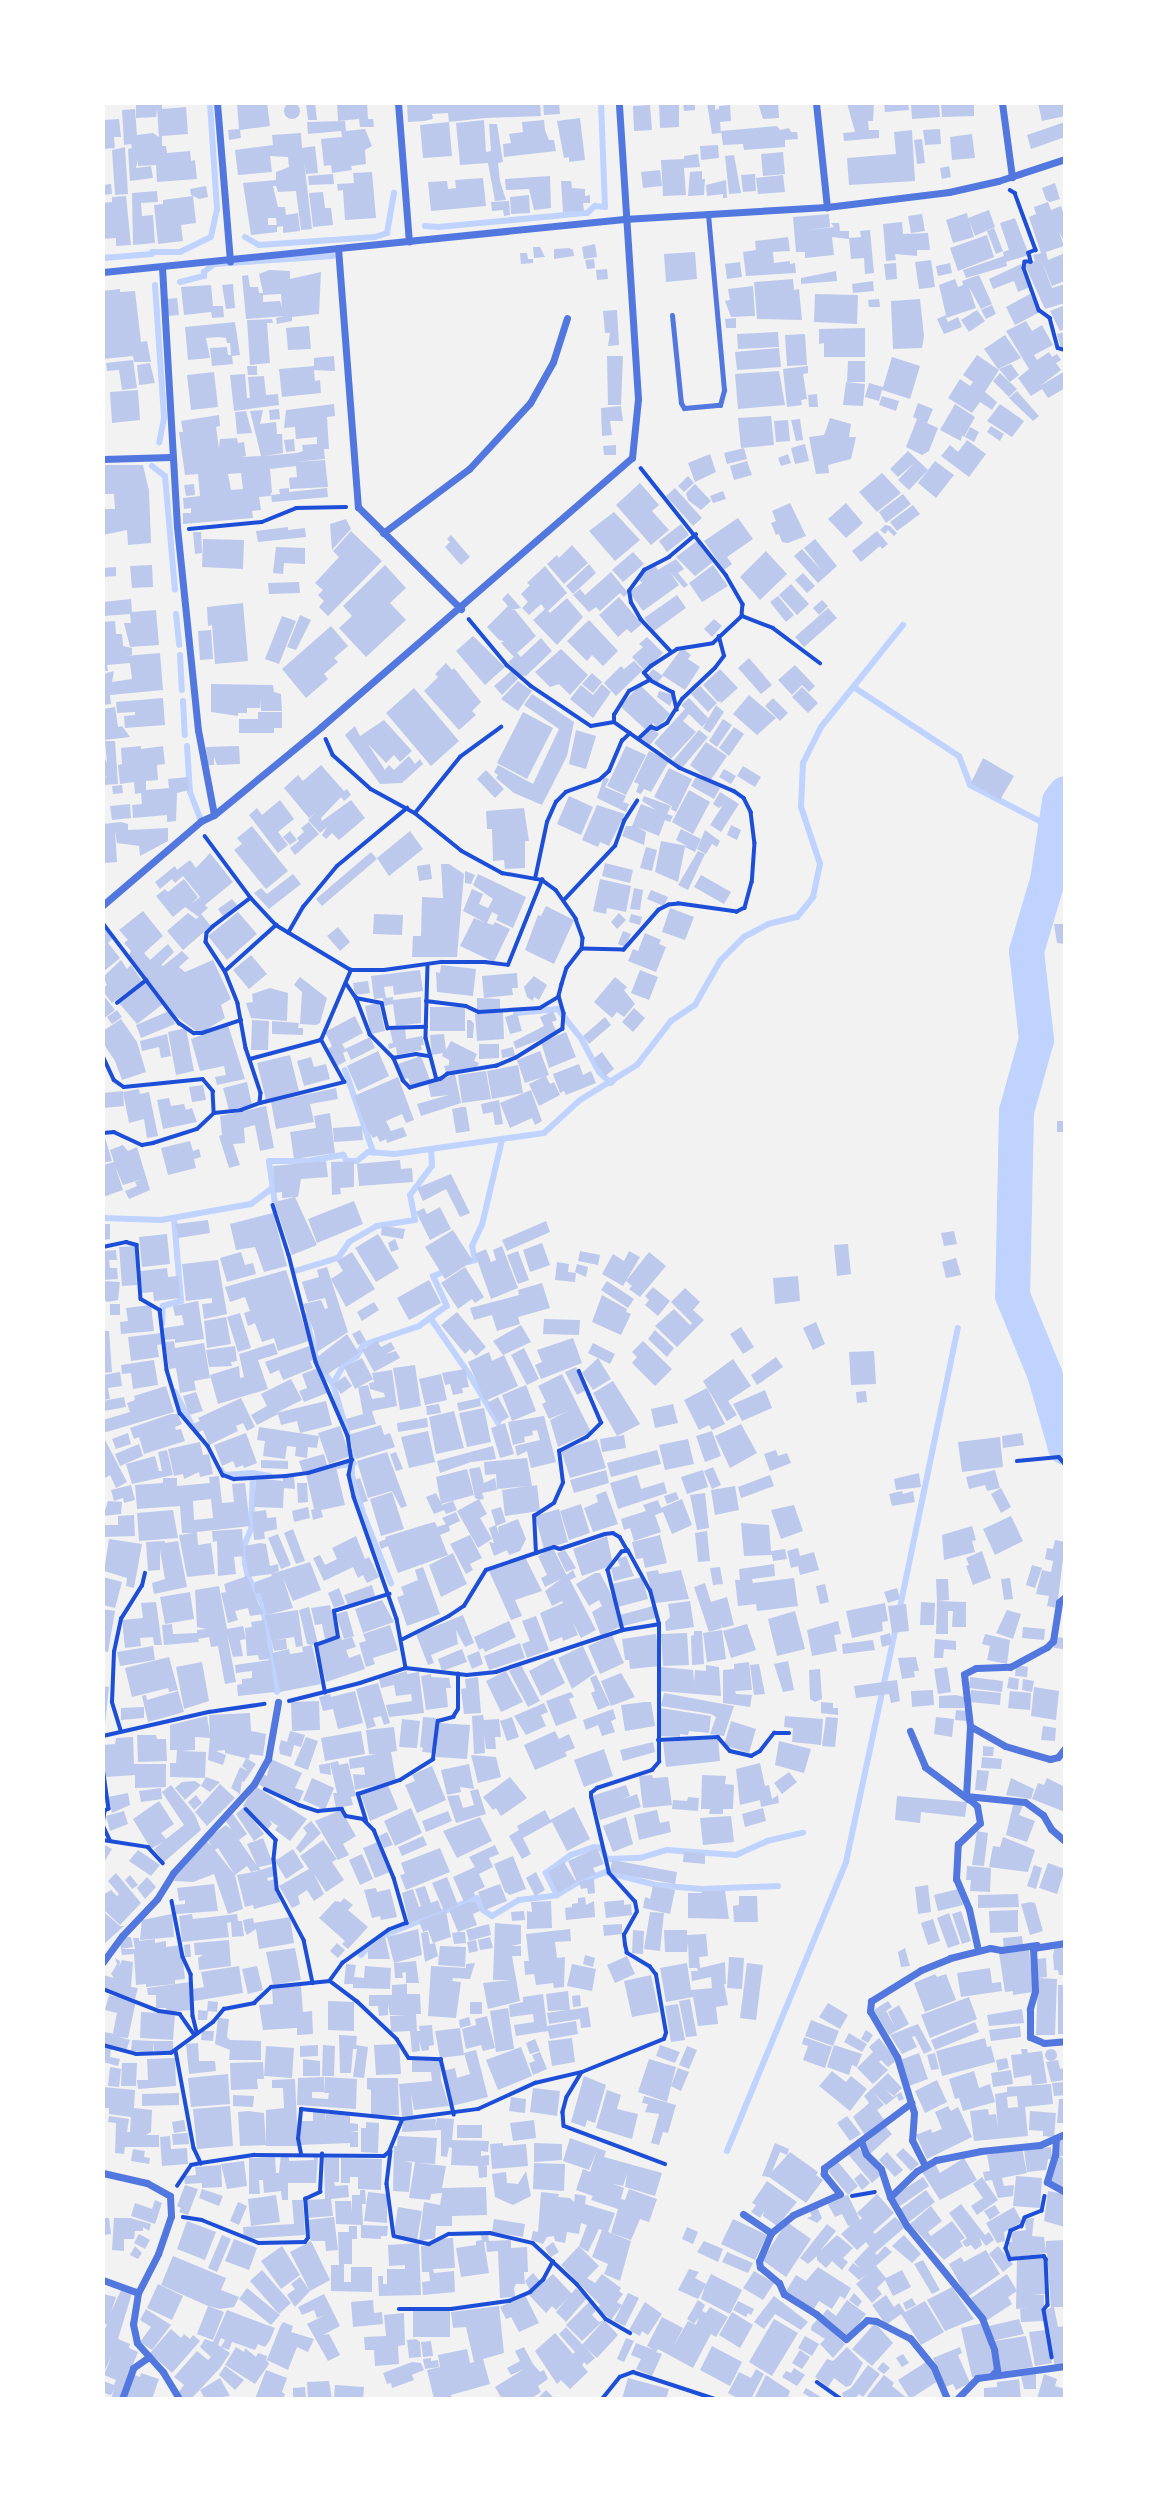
<!DOCTYPE html>
<html>
<head>
<meta charset="utf-8">
<style>
  body { margin:0 }
  #map { position:relative; width:1168px; height:2502px; overflow:hidden; background:#f2f2f2; font-family:"Titillium Web",sans-serif }
  div>[style] { position:absolute }
  [style*='--x'] { left:calc(var(--x)*1px); top:calc(var(--y)*1px); width:calc(var(--w)*1px); rotate:calc(var(--a)*1deg) }
  .stream>* { height:6px; margin:-3px; padding:0 3px; transform-origin:3px; border-radius:3px; background:#bfd3fe }
  .river>* { height:35px; margin:-17.5px; padding:0 17.5px; transform-origin:17.5px; border-radius:17.5px; background:#bfd3fe }
  .building>* { inset:0; background:#bdc9ec }
  .round { border-radius:50% }
  .path>* { height:3.5px; margin:-1.75px; padding:0 1.75px; transform-origin:1.75px; border-radius:1.75px; background:#1d4ed8 }
  .service>* { height:5px; margin:-2.5px; padding:0 2.5px; transform-origin:2.5px; border-radius:2.5px; background:#5277de }
  .minor>* { height:7px; margin:-3.5px; padding:0 3.5px; transform-origin:3.5px; border-radius:3.5px; background:#5277de }
  span { translate:-50% -50%; white-space:nowrap; text-align:center; line-height:1.15; -webkit-text-stroke:7px #fff; paint-order:stroke }
  .frame { position:absolute; inset:0; border:105px solid #fff; pointer-events:none }
</style>
</head>
<body>
<div id="map">
  <div class="stream">
    <i style="--x:425;--y:226;--w:13;--a:4"></i>
    <i style="--x:438;--y:227;--w:150;--a:-5.4"></i>
    <i style="--x:587;--y:213;--w:11;--a:-41"></i>
    <i style="--x:595;--y:206;--w:10;--a:6"></i>
    <i style="--x:605;--y:207;--w:104;--a:-92.2"></i>
    <i style="--x:245;--y:237;--w:16;--a:30"></i>
    <i style="--x:259;--y:245;--w:116;--a:-3.9"></i>
    <i style="--x:375;--y:237;--w:13;--a:-18"></i>
    <i style="--x:387;--y:233;--w:41;--a:-80.1"></i>
    <i style="--x:152;--y:252;--w:28;--a:0"></i>
    <i style="--x:180;--y:252;--w:34;--a:-26"></i>
    <i style="--x:211;--y:237;--w:29;--a:-78"></i>
    <i style="--x:217;--y:209;--w:106;--a:-93.8"></i>
    <i style="--x:103;--y:258;--w:49;--a:-4.7"></i>
    <i style="--x:180;--y:282;--w:25;--a:-14"></i>
    <i style="--x:204;--y:276;--w:4;--a:-90"></i>
    <i style="--x:204;--y:272;--w:13;--a:-39"></i>
    <i style="--x:214;--y:264;--w:119;--a:-3.8"></i>
    <i style="--x:155;--y:285;--w:133;--a:86.1"></i>
    <i style="--x:164;--y:418;--w:25;--a:101"></i>
    <i style="--x:152;--y:466;--w:16;--a:38"></i>
    <i style="--x:165;--y:476;--w:114;--a:85"></i>
    <i style="--x:176;--y:614;--w:31;--a:84"></i>
    <i style="--x:180;--y:655;--w:35;--a:87"></i>
    <i style="--x:855;--y:688;--w:124;--a:33.2"></i>
    <i style="--x:959;--y:756;--w:31;--a:69"></i>
    <i style="--x:970;--y:785;--w:96;--a:27.4"></i>
    <i style="--x:183;--y:701;--w:34;--a:87"></i>
    <i style="--x:187;--y:746;--w:46;--a:86.3"></i>
    <i style="--x:190;--y:792;--w:31;--a:69"></i>
    <i style="--x:516;--y:1013;--w:42;--a:-5.4"></i>
    <i style="--x:558;--y:1009;--w:39;--a:52"></i>
    <i style="--x:582;--y:1040;--w:36;--a:62"></i>
    <i style="--x:599;--y:1072;--w:16;--a:43"></i>
    <i style="--x:611;--y:1083;--w:4;--a:-45"></i>
    <i style="--x:345;--y:1070;--w:87;--a:71.1"></i>
    <i style="--x:276;--y:1211;--w:50;--a:-98"></i>
    <i style="--x:269;--y:1161;--w:39;--a:0"></i>
    <i style="--x:308;--y:1161;--w:36;--a:-10"></i>
    <i style="--x:343;--y:1155;--w:7;--a:56"></i>
    <i style="--x:347;--y:1161;--w:10;--a:0"></i>
    <i style="--x:357;--y:1161;--w:14;--a:-39"></i>
    <i style="--x:368;--y:1152;--w:27;--a:4"></i>
    <i style="--x:395;--y:1154;--w:150;--a:-8"></i>
    <i style="--x:544;--y:1133;--w:49;--a:-42.5"></i>
    <i style="--x:580;--y:1100;--w:67;--a:-31.6"></i>
    <i style="--x:637;--y:1065;--w:56;--a:-52.3"></i>
    <i style="--x:671;--y:1021;--w:29;--a:-34"></i>
    <i style="--x:695;--y:1005;--w:51;--a:-60.4"></i>
    <i style="--x:720;--y:961;--w:34;--a:-45"></i>
    <i style="--x:744;--y:937;--w:27;--a:-28"></i>
    <i style="--x:768;--y:924;--w:30;--a:-14"></i>
    <i style="--x:797;--y:917;--w:26;--a:-51"></i>
    <i style="--x:813;--y:897;--w:34;--a:-78"></i>
    <i style="--x:820;--y:864;--w:60;--a:-108.4"></i>
    <i style="--x:801;--y:807;--w:44;--a:-87.4"></i>
    <i style="--x:803;--y:763;--w:40;--a:-63.4"></i>
    <i style="--x:821;--y:727;--w:131;--a:-51.2"></i>
    <i style="--x:103;--y:1218;--w:58;--a:2"></i>
    <i style="--x:161;--y:1220;--w:91;--a:-10.1"></i>
    <i style="--x:251;--y:1204;--w:26;--a:-37"></i>
    <i style="--x:468;--y:1262;--w:7;--a:-16"></i>
    <i style="--x:475;--y:1260;--w:14;--a:-102"></i>
    <i style="--x:472;--y:1246;--w:23;--a:-65"></i>
    <i style="--x:482;--y:1225;--w:87;--a:-76.8"></i>
    <i style="--x:295;--y:1271;--w:45;--a:-16.8"></i>
    <i style="--x:338;--y:1258;--w:19;--a:-55"></i>
    <i style="--x:349;--y:1242;--w:32;--a:-30"></i>
    <i style="--x:377;--y:1226;--w:38;--a:-9"></i>
    <i style="--x:415;--y:1220;--w:25;--a:-101"></i>
    <i style="--x:410;--y:1195;--w:36;--a:-53"></i>
    <i style="--x:432;--y:1166;--w:17;--a:-93"></i>
    <i style="--x:306;--y:1316;--w:44;--a:76.9"></i>
    <i style="--x:431;--y:1319;--w:67;--a:55.4"></i>
    <i style="--x:469;--y:1374;--w:57;--a:59.4"></i>
    <i style="--x:162;--y:1323;--w:17;--a:-87"></i>
    <i style="--x:163;--y:1306;--w:19;--a:-16"></i>
    <i style="--x:181;--y:1301;--w:83;--a:-94.8"></i>
    <i style="--x:321;--y:1369;--w:19;--a:51"></i>
    <i style="--x:175;--y:1392;--w:38;--a:63"></i>
    <i style="--x:348;--y:1435;--w:53;--a:-106.4"></i>
    <i style="--x:333;--y:1384;--w:21;--a:-61"></i>
    <i style="--x:343;--y:1366;--w:17;--a:-36"></i>
    <i style="--x:357;--y:1356;--w:13;--a:-61"></i>
    <i style="--x:363;--y:1345;--w:59;--a:-18.7"></i>
    <i style="--x:419;--y:1326;--w:34;--a:-36"></i>
    <i style="--x:447;--y:1306;--w:33;--a:-115"></i>
    <i style="--x:433;--y:1276;--w:17;--a:-21"></i>
    <i style="--x:352;--y:1452;--w:23;--a:90"></i>
    <i style="--x:352;--y:1475;--w:37;--a:74"></i>
    <i style="--x:362;--y:1511;--w:78;--a:68.1"></i>
    <i style="--x:332;--y:1467;--w:22;--a:-10"></i>
    <i style="--x:221;--y:1470;--w:6;--a:59"></i>
    <i style="--x:224;--y:1475;--w:29;--a:-4"></i>
    <i style="--x:253;--y:1473;--w:17;--a:10"></i>
    <i style="--x:253;--y:1473;--w:56;--a:92"></i>
    <i style="--x:251;--y:1529;--w:18;--a:112"></i>
    <i style="--x:244;--y:1546;--w:17;--a:87"></i>
    <i style="--x:245;--y:1563;--w:14;--a:78"></i>
    <i style="--x:248;--y:1577;--w:29;--a:61"></i>
    <i style="--x:262;--y:1602;--w:91;--a:80.5"></i>
    <i style="--x:899;--y:1612;--w:290;--a:-78.3"></i>
    <i style="--x:557;--y:1895;--w:23;--a:-31"></i>
    <i style="--x:577;--y:1883;--w:31;--a:-21"></i>
    <i style="--x:606;--y:1872;--w:52;--a:14.6"></i>
    <i style="--x:656;--y:1885;--w:45;--a:5.1"></i>
    <i style="--x:701;--y:1889;--w:77;--a:-2.2"></i>
    <i style="--x:382;--y:1936;--w:102;--a:-21.8"></i>
    <i style="--x:477;--y:1898;--w:13;--a:63"></i>
    <i style="--x:483;--y:1910;--w:11;--a:34"></i>
    <i style="--x:492;--y:1916;--w:31;--a:-31"></i>
    <i style="--x:519;--y:1900;--w:38;--a:-7"></i>
    <i style="--x:557;--y:1895;--w:25;--a:-117"></i>
    <i style="--x:546;--y:1873;--w:31;--a:-36"></i>
    <i style="--x:571;--y:1855;--w:24;--a:-19"></i>
    <i style="--x:594;--y:1847;--w:7;--a:8"></i>
    <i style="--x:601;--y:1848;--w:13;--a:61"></i>
    <i style="--x:607;--y:1859;--w:33;--a:-2"></i>
    <i style="--x:640;--y:1858;--w:28;--a:-17"></i>
    <i style="--x:667;--y:1850;--w:69;--a:4.1"></i>
    <i style="--x:736;--y:1855;--w:34;--a:-24"></i>
    <i style="--x:767;--y:1841;--w:37;--a:-13"></i>
    <i style="--x:361;--y:1955;--w:18;--a:-47"></i>
    <i style="--x:727;--y:2151;--w:313;--a:-67.6"></i>
    <i style="--x:846;--y:1862;--w:241;--a:-78"></i>
  </div>
  <div class="river">
    <i style="--x:1065;--y:793;--w:10;--a:127"></i>
    <i style="--x:1059;--y:801;--w:80;--a:98.6"></i>
    <i style="--x:1047;--y:880;--w:74;--a:106.5"></i>
    <i style="--x:1026;--y:951;--w:89;--a:83.5"></i>
    <i style="--x:1036;--y:1039;--w:75;--a:105.5"></i>
    <i style="--x:1016;--y:1111;--w:184;--a:91.2"></i>
    <i style="--x:1012;--y:1295;--w:84;--a:67.7"></i>
    <i style="--x:1044;--y:1373;--w:77;--a:74.2"></i>
  </div>
  <div class="building">
    <i class="round" style="left:284px;top:103px;width:16px;height:16px"></i>
    <i style="clip-path:polygon(136px 103px,162px 103px,162px 109px,186px 107px,188px 134px,162px 136px,162px 146px,166px 146px,167px 153px,190px 151px,191px 161px,195px 160px,197px 179px,157px 182px,156px 165px,138px 166px,138px 160px,136px 168px,151px 166px,153px 178px,130px 181px,128px 149px,132px 148px,131px 144px,124px 145px,122px 110px,135px 109px,137px 135px,153px 133px,159px 137px,157px 109px,156px 117px,136px 118px)"></i>
    <i style="clip-path:polygon(237px 103px,267px 103px,270px 126px,240px 130px,241px 138px,229px 140px,228px 130px,239px 129px)"></i>
    <i style="clip-path:polygon(306px 103px,315px 103px,317px 120px,308px 120px)"></i>
    <i style="clip-path:polygon(337px 103px,367px 103px,368px 119px,373px 119px,374px 127px,360px 127px,359px 119px,338px 121px)"></i>
    <i style="clip-path:polygon(407px 103px,540px 103px,541px 116px,485px 118px,449px 122px,452px 156px,423px 158px,420px 125px,449px 122px,448px 113px,432px 114px,433px 119px,424px 121px,408px 122px)"></i>
    <i style="clip-path:polygon(543px 103px,559px 103px,560px 114px,544px 115px)"></i>
    <i style="clip-path:polygon(659px 103px,679px 103px,679px 127px,660px 128px)"></i>
    <i style="clip-path:polygon(683px 103px,695px 103px,695px 110px,684px 111px)"></i>
    <i style="clip-path:polygon(707px 103px,715px 103px,715px 110px,719px 109px,719px 106px,730px 105px,731px 121px,720px 122px,721px 133px,712px 134px)"></i>
    <i style="clip-path:polygon(758px 103px,778px 103px,779px 118px,763px 119px)"></i>
    <i style="clip-path:polygon(847px 103px,874px 103px,873px 121px,868px 121px,869px 130px,879px 130px,879px 138px,844px 141px,843px 133px,855px 132px)"></i>
    <i style="clip-path:polygon(884px 103px,908px 103px,909px 110px,885px 112px)"></i>
    <i style="clip-path:polygon(911px 103px,939px 103px,940px 117px,912px 119px)"></i>
    <i style="clip-path:polygon(941px 103px,974px 103px,974px 116px,942px 117px)"></i>
    <i style="clip-path:polygon(1038px 103px,1065px 103px,1065px 116px,1042px 121px)"></i>
    <i style="clip-path:polygon(650px 105px,652px 130px,634px 131px,633px 106px)"></i>
    <i style="clip-path:polygon(580px 118px,585px 160px,569px 162px,569px 157px,564px 158px,557px 121px)"></i>
    <i style="clip-path:polygon(119px 119px,121px 137px,114px 137px,115px 148px,103px 149px,103px 120px)"></i>
    <i style="clip-path:polygon(484px 120px,486px 152px,491px 151px,489px 124px,497px 124px,503px 162px,498px 163px,500px 181px,506px 200px,495px 201px,488px 163px,460px 165px,456px 123px)"></i>
    <i style="clip-path:polygon(544px 120px,545px 130px,549px 140px,554px 140px,556px 151px,504px 157px,503px 144px,511px 143px,509px 134px,523px 132px,522px 122px)"></i>
    <i style="clip-path:polygon(345px 121px,346px 131px,365px 129px,372px 146px,365px 150px,366px 164px,351px 166px,352px 170px,332px 173px,331px 165px,324px 166px,321px 139px,342px 137px,341px 131px,308px 134px,307px 122px)"></i>
    <i style="clip-path:polygon(1065px 122px,1065px 137px,1031px 149px,1027px 135px)"></i>
    <i style="clip-path:polygon(777px 126px,780px 130px,789px 128px,791px 132px,797px 132px,798px 139px,785px 140px,785px 147px,744px 150px,743px 144px,723px 145px,721px 131px)"></i>
    <i style="clip-path:polygon(940px 129px,941px 144px,925px 145px,923px 130px)"></i>
    <i style="clip-path:polygon(912px 130px,915px 181px,849px 185px,847px 158px,896px 154px,894px 132px)"></i>
    <i style="clip-path:polygon(301px 133px,302px 148px,315px 146px,318px 173px,306px 174px,304px 161px,312px 229px,301px 230px,296px 191px,278px 192px,276px 186px,273px 186px,278px 207px,285px 207px,286px 215px,298px 213px,300px 231px,283px 233px,283px 226px,277px 227px,276px 218px,268px 218px,268px 225px,277px 225px,277px 232px,251px 235px,243px 183px,276px 180px,276px 172px,289px 167px,288px 157px,270px 156px,272px 172px,238px 175px,235px 150px,273px 145px,272px 135px)"></i>
    <i style="clip-path:polygon(972px 134px,975px 158px,952px 160px,950px 137px)"></i>
    <i style="clip-path:polygon(922px 139px,925px 163px,917px 164px,914px 140px)"></i>
    <i style="clip-path:polygon(718px 145px,719px 158px,701px 160px,700px 146px)"></i>
    <i style="clip-path:polygon(125px 147px,128px 194px,115px 195px,112px 150px)"></i>
    <i style="clip-path:polygon(783px 152px,785px 174px,763px 176px,761px 154px)"></i>
    <i style="clip-path:polygon(698px 154px,700px 167px,684px 168px,686px 195px,663px 196px,661px 160px,684px 159px,684px 156px)"></i>
    <i style="clip-path:polygon(734px 155px,741px 193px,729px 194px,725px 156px)"></i>
    <i style="clip-path:polygon(949px 166px,951px 177px,942px 179px,940px 168px)"></i>
    <i style="clip-path:polygon(660px 170px,662px 186px,643px 188px,641px 172px)"></i>
    <i style="clip-path:polygon(702px 171px,702px 179px,705px 179px,704px 195px,688px 196px,690px 172px)"></i>
    <i style="clip-path:polygon(372px 172px,376px 218px,345px 220px,343px 190px,338px 191px,337px 184px,354px 183px,353px 173px)"></i>
    <i style="clip-path:polygon(333px 174px,334px 184px,309px 185px,308px 176px)"></i>
    <i style="clip-path:polygon(755px 174px,756px 191px,743px 192px,741px 175px)"></i>
    <i style="clip-path:polygon(783px 175px,785px 192px,758px 194px,756px 178px)"></i>
    <i style="clip-path:polygon(550px 176px,551px 208px,534px 210px,529px 189px,506px 190px,505px 179px)"></i>
    <i style="clip-path:polygon(483px 178px,486px 206px,431px 211px,428px 182px,447px 181px,448px 189px,456px 188px,455px 180px)"></i>
    <i style="clip-path:polygon(726px 180px,727px 198px,723px 198px,723px 194px,707px 196px,706px 185px)"></i>
    <i style="clip-path:polygon(561px 181px,571px 181px,572px 188px,585px 189px,585px 196px,590px 195px,590px 203px,583px 203px,584px 211px,563px 212px)"></i>
    <i style="clip-path:polygon(1055px 183px,1060px 199px,1050px 202px,1046px 200px,1042px 188px)"></i>
    <i style="clip-path:polygon(111px 184px,112px 194px,103px 195px,103px 185px)"></i>
    <i style="clip-path:polygon(206px 186px,208px 197px,199px 199px,191px 195px,190px 189px)"></i>
    <i style="clip-path:polygon(157px 191px,158px 202px,141px 203px,142px 216px,153px 215px,155px 243px,133px 245px,132px 193px)"></i>
    <i style="clip-path:polygon(323px 192px,325px 208px,331px 208px,333px 225px,313px 227px,309px 193px)"></i>
    <i style="clip-path:polygon(529px 195px,530px 213px,511px 214px,510px 197px)"></i>
    <i style="clip-path:polygon(126px 196px,131px 245px,116px 246px,116px 238px,103px 239px,103px 203px,112px 202px,112px 197px)"></i>
    <i style="clip-path:polygon(193px 196px,196px 223px,181px 225px,183px 241px,158px 244px,154px 205px,163px 204px,163px 200px)"></i>
    <i style="clip-path:polygon(509px 201px,510px 215px,504px 216px,503px 210px,492px 211px,491px 202px)"></i>
    <i style="clip-path:polygon(1048px 202px,1051px 210px,1061px 206px,1065px 218px,1065px 243px,1059px 232px,1064px 246px,1046px 252px,1048px 260px,1065px 253px,1065px 281px,1052px 286px,1040px 257px,1052px 288px,1065px 284px,1065px 303px,1045px 309px,1025px 265px,1035px 261px,1033px 255px,1041px 253px,1029px 217px,1036px 214px,1034px 207px)"></i>
    <i style="clip-path:polygon(989px 210px,995px 227px,975px 236px,969px 220px,974px 237px,953px 243px,946px 220px,967px 213px,968px 218px)"></i>
    <i style="clip-path:polygon(829px 214px,830px 227px,802px 231px,834px 227px,831px 223px,839px 223px,840px 231px,849px 231px,849px 239px,832px 237px,834px 255px,805px 258px,805px 252px,796px 252px,793px 217px)"></i>
    <i style="clip-path:polygon(922px 214px,925px 231px,911px 233px,908px 216px)"></i>
    <i style="clip-path:polygon(1015px 218px,1029px 255px,1006px 262px,1007px 266px,966px 278px,963px 270px,1004px 256px,1003px 252px,1009px 250px,1000px 223px)"></i>
    <i style="clip-path:polygon(902px 222px,903px 234px,928px 233px,930px 250px,917px 250px,917px 256px,895px 254px,896px 260px,886px 261px,883px 224px)"></i>
    <i style="clip-path:polygon(994px 228px,1003px 251px,996px 254px,987px 231px)"></i>
    <i style="clip-path:polygon(870px 230px,874px 273px,865px 274px,864px 258px,851px 259px,849px 238px,861px 237px,860px 231px)"></i>
    <i style="clip-path:polygon(987px 235px,994px 257px,958px 271px,950px 248px)"></i>
    <i style="clip-path:polygon(788px 237px,790px 251px,773px 252px,774px 263px,790px 261px,790px 264px,795px 263px,796px 273px,746px 276px,743px 252px,756px 250px,755px 241px)"></i>
    <i style="clip-path:polygon(595px 244px,597px 257px,584px 259px,582px 247px)"></i>
    <i style="clip-path:polygon(533px 247px,540px 247px,545px 257px,534px 258px)"></i>
    <i style="clip-path:polygon(569px 248px,573px 250px,574px 256px,554px 259px,554px 249px)"></i>
    <i style="clip-path:polygon(695px 252px,697px 279px,666px 282px,664px 254px)"></i>
    <i style="clip-path:polygon(520px 253px,527px 253px,528px 259px,533px 259px,533px 263px,521px 264px)"></i>
    <i style="clip-path:polygon(594px 259px,595px 268px,587px 269px,585px 260px)"></i>
    <i style="clip-path:polygon(931px 260px,935px 287px,919px 289px,915px 262px)"></i>
    <i style="clip-path:polygon(740px 262px,742px 277px,727px 279px,725px 264px)"></i>
    <i style="clip-path:polygon(896px 263px,897px 279px,886px 280px,884px 264px)"></i>
    <i style="clip-path:polygon(950px 263px,952px 273px,938px 276px,936px 266px)"></i>
    <i style="clip-path:polygon(1021px 264px,1030px 287px,1018px 292px,1014px 281px,993px 289px,989px 279px)"></i>
    <i style="clip-path:polygon(607px 269px,608px 279px,597px 280px,596px 270px)"></i>
    <i style="clip-path:polygon(evenodd,269px 270px,290px 271px,290px 279px,321px 272px,319px 314px,292px 317px,292px 321px,277px 324px,276px 318px,285px 316px,246px 319px,242px 276px,248px 275px,250px 287px,258px 287px,259px 293px,263px 293px,259px 274px,269px 270px,281px 294px,282px 307px,280px 301px,263px 302px,263px 295px,281px 294px)"></i>
    <i style="clip-path:polygon(836px 271px,837px 281px,801px 284px,801px 278px)"></i>
    <i style="clip-path:polygon(979px 275px,992px 304px,981px 309px,969px 287px,976px 308px,946px 318px,948px 322px,958px 317px,962px 327px,944px 334px,937px 319px,946px 315px,939px 285px,955px 279px,958px 287px,963px 285px,962px 281px)"></i>
    <i style="clip-path:polygon(793px 279px,794px 290px,799px 289px,802px 320px,757px 319px,754px 282px)"></i>
    <i style="clip-path:polygon(873px 281px,874px 291px,853px 293px,852px 284px)"></i>
    <i style="clip-path:polygon(233px 284px,235px 308px,226px 309px,222px 285px)"></i>
    <i style="clip-path:polygon(211px 285px,213px 306px,223px 306px,224px 317px,212px 318px,211px 312px,184px 315px,181px 287px)"></i>
    <i style="clip-path:polygon(753px 286px,755px 316px,731px 317px,725px 301px,730px 300px,728px 289px)"></i>
    <i style="clip-path:polygon(120px 289px,120px 292px,135px 291px,141px 342px,147px 341px,151px 362px,134px 362px,133px 356px,103px 359px,103px 291px)"></i>
    <i style="clip-path:polygon(815px 294px,858px 295px,857px 324px,814px 322px)"></i>
    <i style="clip-path:polygon(1030px 294px,1040px 312px,1015px 325px,1006px 307px)"></i>
    <i style="clip-path:polygon(177px 298px,179px 315px,168px 316px,166px 299px)"></i>
    <i style="clip-path:polygon(879px 299px,880px 307px,869px 307px,868px 300px)"></i>
    <i style="clip-path:polygon(920px 299px,924px 336px,922px 348px,893px 349px,891px 301px)"></i>
    <i style="clip-path:polygon(992px 305px,996px 314px,986px 319px,981px 310px)"></i>
    <i style="clip-path:polygon(1065px 305px,1065px 329px,1060px 331px,1050px 311px)"></i>
    <i style="clip-path:polygon(617px 310px,619px 345px,608px 346px,610px 333px,605px 333px,603px 311px)"></i>
    <i style="clip-path:polygon(977px 310px,985px 321px,969px 332px,961px 320px)"></i>
    <i style="clip-path:polygon(736px 318px,736px 328px,726px 328px,725px 319px)"></i>
    <i style="clip-path:polygon(272px 319px,273px 323px,267px 323px,270px 363px,250px 365px,247px 320px)"></i>
    <i style="clip-path:polygon(1026px 321px,1032px 331px,1042px 325px,1053px 345px,1034px 355px,1037px 360px,1049px 352px,1052px 357px,1057px 354px,1061px 360px,1056px 363px,1061px 370px,1040px 386px,1065px 371px,1065px 388px,1048px 398px,1042px 389px,1031px 396px,1018px 378px,1029px 369px,1006px 331px)"></i>
    <i style="clip-path:polygon(235px 322px,240px 355px,232px 356px,233px 364px,212px 366px,210px 348px,227px 347px,228px 355px,231px 355px,230px 343px,227px 343px,226px 338px,219px 337px,206px 338px,210px 358px,188px 360px,185px 327px)"></i>
    <i style="clip-path:polygon(309px 326px,311px 349px,288px 350px,286px 328px)"></i>
    <i style="clip-path:polygon(865px 328px,865px 357px,824px 357px,824px 343px,819px 344px,819px 329px)"></i>
    <i style="clip-path:polygon(778px 332px,779px 347px,738px 349px,737px 334px)"></i>
    <i style="clip-path:polygon(1065px 332px,1065px 347px,1061px 348px,1057px 334px)"></i>
    <i style="clip-path:polygon(805px 334px,807px 365px,787px 366px,785px 335px)"></i>
    <i style="clip-path:polygon(1005px 335px,1021px 358px,998px 369px,984px 349px)"></i>
    <i style="clip-path:polygon(779px 348px,781px 367px,737px 370px,735px 352px)"></i>
    <i style="clip-path:polygon(977px 355px,999px 370px,985px 392px,997px 402px,992px 410px,980px 402px,972px 413px,948px 398px,960px 379px,970px 386px,973px 382px,963px 375px)"></i>
    <i style="clip-path:polygon(334px 356px,335px 371px,314px 370px,315px 381px,320px 380px,321px 393px,282px 397px,279px 369px,314px 366px,314px 358px)"></i>
    <i style="clip-path:polygon(607px 356px,623px 356px,621px 405px,608px 405px)"></i>
    <i style="clip-path:polygon(892px 357px,920px 366px,910px 399px,882px 390px,879px 401px,865px 397px,869px 383px,883px 387px)"></i>
    <i style="clip-path:polygon(133px 360px,137px 388px,122px 390px,119px 370px,107px 371px,106px 363px)"></i>
    <i style="clip-path:polygon(848px 361px,865px 361px,865px 382px,847px 382px)"></i>
    <i style="clip-path:polygon(150px 363px,155px 383px,139px 385px,137px 365px)"></i>
    <i style="clip-path:polygon(1011px 364px,1019px 375px,1010px 382px,999px 369px)"></i>
    <i style="clip-path:polygon(247px 366px,257px 366px,257px 375px,248px 375px)"></i>
    <i style="clip-path:polygon(808px 366px,808px 373px,803px 374px,807px 399px,801px 400px,802px 405px,787px 407px,783px 369px)"></i>
    <i style="clip-path:polygon(779px 371px,785px 405px,738px 409px,735px 374px)"></i>
    <i style="clip-path:polygon(214px 372px,218px 407px,191px 410px,187px 375px)"></i>
    <i style="clip-path:polygon(1000px 373px,1017px 389px,1009px 397px,993px 381px)"></i>
    <i style="clip-path:polygon(245px 374px,247px 398px,250px 398px,248px 377px,264px 376px,266px 395px,278px 394px,279px 405px,234px 411px,230px 375px)"></i>
    <i style="clip-path:polygon(846px 382px,865px 384px,863px 406px,843px 405px)"></i>
    <i style="clip-path:polygon(138px 390px,140px 420px,112px 423px,110px 392px)"></i>
    <i style="clip-path:polygon(1017px 391px,1039px 416px,1033px 421px,1009px 398px)"></i>
    <i style="clip-path:polygon(817px 394px,818px 407px,809px 407px,808px 395px)"></i>
    <i style="clip-path:polygon(882px 396px,899px 401px,896px 411px,879px 405px)"></i>
    <i style="clip-path:polygon(918px 403px,933px 409px,927px 423px,938px 428px,929px 451px,922px 455px,906px 447px,917px 419px,913px 417px)"></i>
    <i style="clip-path:polygon(evenodd,334px 404px,335px 416px,327px 417px,329px 449px,324px 449px,325px 459px,295px 462px,325px 460px,328px 487px,290px 489px,289px 478px,297px 477px,296px 466px,270px 469px,272px 492px,270px 496px,259px 497px,261px 510px,252px 511px,253px 518px,183px 524px,183px 513px,191px 513px,191px 508px,184px 509px,183px 498px,200px 496px,198px 474px,185px 475px,179px 432px,183px 432px,181px 421px,219px 415px,220px 426px,216px 427px,219px 448px,220px 439px,237px 438px,238px 443px,244px 442px,246px 456px,241px 457px,261px 456px,250px 411px,263px 410px,260px 424px,276px 422px,277px 434px,282px 434px,283px 453px,264px 456px,297px 453px,303px 451px,302px 445px,317px 444px,317px 418px,317px 437px,296px 439px,295px 427px,284px 428px,286px 410px,334px 404px,241px 473px,243px 489px,231px 490px,228px 474px,241px 473px)"></i>
    <i style="clip-path:polygon(955px 404px,975px 417px,964px 437px,962px 435px,961px 441px,940px 430px)"></i>
    <i style="clip-path:polygon(1000px 404px,1024px 421px,1012px 437px,987px 421px)"></i>
    <i style="clip-path:polygon(621px 406px,623px 421px,610px 421px,612px 435px,602px 436px,601px 408px)"></i>
    <i style="clip-path:polygon(279px 409px,280px 419px,270px 420px,269px 410px)"></i>
    <i style="clip-path:polygon(246px 411px,252px 433px,237px 434px,235px 412px)"></i>
    <i style="clip-path:polygon(771px 416px,774px 445px,741px 448px,738px 418px)"></i>
    <i style="clip-path:polygon(830px 418px,851px 424px,849px 437px,856px 437px,851px 459px,828px 465px,829px 473px,816px 474px,809px 437px,824px 435px)"></i>
    <i style="clip-path:polygon(800px 419px,803px 440px,796px 441px,791px 420px)"></i>
    <i style="clip-path:polygon(788px 420px,790px 441px,776px 442px,774px 421px)"></i>
    <i style="clip-path:polygon(991px 426px,1004px 434px,1000px 441px,987px 432px)"></i>
    <i style="clip-path:polygon(970px 427px,979px 432px,974px 442px,965px 437px)"></i>
    <i style="clip-path:polygon(294px 439px,295px 451px,286px 452px,284px 440px)"></i>
    <i style="clip-path:polygon(967px 440px,986px 454px,969px 477px,941px 456px,950px 445px,958px 452px)"></i>
    <i style="clip-path:polygon(805px 444px,809px 461px,795px 464px,791px 448px)"></i>
    <i style="clip-path:polygon(616px 445px,616px 455px,604px 455px,603px 446px)"></i>
    <i style="clip-path:polygon(744px 448px,747px 459px,727px 464px,724px 453px)"></i>
    <i style="clip-path:polygon(908px 451px,928px 470px,909px 490px,898px 480px,914px 463px,898px 477px,890px 469px)"></i>
    <i style="clip-path:polygon(710px 454px,716px 472px,695px 482px,688px 463px)"></i>
    <i style="clip-path:polygon(788px 454px,791px 463px,781px 466px,778px 458px)"></i>
    <i style="clip-path:polygon(747px 461px,752px 475px,734px 480px,730px 466px)"></i>
    <i style="clip-path:polygon(935px 461px,954px 475px,936px 498px,918px 483px)"></i>
    <i style="clip-path:polygon(103px 465px,143px 465px,149px 491px,151px 543px,128px 545px,127px 530px,103px 535px,103px 509px,115px 509px,114px 494px,103px 494px)"></i>
    <i style="clip-path:polygon(882px 473px,901px 493px,877px 512px,859px 492px)"></i>
    <i style="clip-path:polygon(688px 476px,694px 483px,684px 492px,678px 486px)"></i>
    <i style="clip-path:polygon(640px 483px,659px 505px,652px 511px,669px 530px,651px 545px,616px 505px)"></i>
    <i style="clip-path:polygon(194px 484px,195px 495px,186px 496px,184px 485px)"></i>
    <i style="clip-path:polygon(695px 484px,711px 501px,701px 510px,688px 500px,686px 493px)"></i>
    <i style="clip-path:polygon(289px 488px,289px 492px,327px 488px,328px 497px,272px 502px,271px 495px,280px 494px,279px 489px)"></i>
    <i style="clip-path:polygon(675px 488px,702px 518px,693px 526px,666px 496px)"></i>
    <i style="clip-path:polygon(723px 491px,726px 499px,713px 503px,710px 496px)"></i>
    <i style="clip-path:polygon(903px 494px,911px 504px,886px 523px,879px 512px)"></i>
    <i style="clip-path:polygon(790px 503px,806px 536px,788px 543px,782px 542px,779px 534px,776px 535px,771px 523px,776px 521px,772px 511px)"></i>
    <i style="clip-path:polygon(846px 503px,863px 523px,846px 538px,828px 519px)"></i>
    <i style="clip-path:polygon(913px 505px,920px 514px,897px 531px,890px 522px)"></i>
    <i style="clip-path:polygon(614px 512px,640px 540px,615px 561px,589px 531px)"></i>
    <i style="clip-path:polygon(738px 518px,753px 539px,727px 557px,732px 564px,724px 570px,704px 541px)"></i>
    <i style="clip-path:polygon(346px 519px,351px 529px,332px 550px,330px 524px)"></i>
    <i style="clip-path:polygon(681px 524px,689px 535px,667px 552px,659px 541px)"></i>
    <i style="clip-path:polygon(885px 525px,890px 526px,897px 533px,894px 536px,888px 530px,885px 534px,880px 530px)"></i>
    <i style="clip-path:polygon(288px 527px,288px 530px,305px 528px,306px 537px,258px 542px,256px 531px)"></i>
    <i style="clip-path:polygon(351px 531px,382px 561px,328px 616px,319px 607px,324px 601px,318px 595px,323px 590px,315px 583px,339px 557px,333px 551px)"></i>
    <i style="clip-path:polygon(877px 531px,888px 544px,882px 549px,880px 546px,861px 562px,852px 551px)"></i>
    <i style="clip-path:polygon(193px 532px,201px 532px,202px 553px,195px 554px)"></i>
    <i style="clip-path:polygon(451px 535px,470px 557px,461px 565px,445px 547px,450px 542px,447px 539px)"></i>
    <i style="clip-path:polygon(203px 539px,244px 540px,243px 569px,202px 567px)"></i>
    <i style="clip-path:polygon(815px 539px,837px 566px,818px 583px,794px 556px,802px 549px,822px 571px,804px 548px)"></i>
    <i style="clip-path:polygon(697px 541px,713px 562px,695px 576px,676px 557px)"></i>
    <i style="clip-path:polygon(572px 545px,588px 563px,564px 584px,547px 564px,557px 555px,559px 558px)"></i>
    <i style="clip-path:polygon(276px 547px,305px 548px,305px 564px,284px 563px,283px 574px,273px 573px)"></i>
    <i style="clip-path:polygon(766px 551px,787px 574px,760px 600px,740px 577px)"></i>
    <i style="clip-path:polygon(633px 552px,644px 564px,623px 582px,612px 570px)"></i>
    <i style="clip-path:polygon(676px 559px,684px 569px,678px 573px,688px 585px,684px 588px,670px 572px,679px 585px,643px 611px,629px 592px,642px 583px,637px 577px,655px 565px,658px 570px)"></i>
    <i style="clip-path:polygon(589px 564px,596px 573px,573px 594px,566px 586px)"></i>
    <i style="clip-path:polygon(152px 565px,153px 587px,132px 588px,130px 566px)"></i>
    <i style="clip-path:polygon(385px 565px,406px 588px,390px 603px,406px 620px,366px 657px,339px 628px,352px 616px,343px 606px)"></i>
    <i style="clip-path:polygon(713px 565px,728px 586px,702px 602px,689px 583px)"></i>
    <i style="clip-path:polygon(545px 566px,567px 593px,548px 611px,550px 613px,567px 598px,583px 617px,557px 645px,533px 620px,545px 609px,541px 604px,529px 615px,522px 608px,528px 602px,521px 594px,530px 585px,527px 583px)"></i>
    <i style="clip-path:polygon(116px 567px,116px 576px,103px 577px,103px 568px)"></i>
    <i style="clip-path:polygon(611px 572px,628px 593px,624px 597px,620px 593px,600px 611px,596px 607px,589px 612px,573px 595px,580px 589px,585px 595px)"></i>
    <i style="clip-path:polygon(803px 573px,815px 586px,807px 593px,795px 580px)"></i>
    <i style="clip-path:polygon(299px 582px,300px 593px,269px 594px,268px 583px)"></i>
    <i style="clip-path:polygon(791px 584px,809px 604px,797px 615px,779px 595px)"></i>
    <i style="clip-path:polygon(508px 593px,521px 608px,511px 610px,515px 610px,536px 636px,517px 653px,521px 657px,541px 638px,552px 651px,526px 676px,519px 675px,508px 662px,514px 657px,501px 643px,504px 641px,499px 640px,487px 627px,508px 606px,502px 599px)"></i>
    <i style="clip-path:polygon(677px 595px,686px 608px,654px 631px,644px 618px)"></i>
    <i style="clip-path:polygon(778px 596px,794px 615px,786px 622px,770px 602px)"></i>
    <i style="clip-path:polygon(619px 597px,642px 624px,631px 633px,627px 629px,618px 637px,599px 615px)"></i>
    <i style="clip-path:polygon(131px 599px,132px 612px,156px 610px,159px 645px,130px 647px,124px 623px,131px 623px,130px 614px,103px 616px,103px 602px)"></i>
    <i style="clip-path:polygon(822px 600px,828px 606px,819px 615px,813px 608px)"></i>
    <i style="clip-path:polygon(243px 603px,248px 661px,215px 664px,212px 625px,208px 626px,207px 607px)"></i>
    <i style="clip-path:polygon(828px 608px,837px 618px,804px 647px,795px 637px)"></i>
    <i style="clip-path:polygon(300px 615px,311px 620px,296px 650px,287px 647px)"></i>
    <i style="clip-path:polygon(282px 616px,296px 621px,279px 664px,265px 659px)"></i>
    <i style="clip-path:polygon(714px 619px,722px 626px,712px 637px,704px 629px)"></i>
    <i style="clip-path:polygon(589px 620px,618px 651px,603px 666px,592px 655px,587px 661px,567px 641px)"></i>
    <i style="clip-path:polygon(115px 621px,116px 634px,122px 634px,123px 646px,132px 648px,132px 655px,125px 656px,160px 653px,163px 690px,110px 695px,111px 704px,103px 705px,103px 674px,114px 671px,112px 682px,132px 679px,130px 663px,107px 665px,108px 671px,103px 671px,103px 622px)"></i>
    <i style="clip-path:polygon(331px 626px,348px 646px,334px 658px,338px 662px,324px 674px,328px 679px,306px 698px,282px 669px)"></i>
    <i style="clip-path:polygon(211px 630px,213px 659px,200px 660px,198px 631px)"></i>
    <i style="clip-path:polygon(473px 636px,505px 667px,485px 685px,456px 651px)"></i>
    <i style="clip-path:polygon(647px 637px,663px 653px,645px 671px,632px 657px,643px 647px,639px 644px)"></i>
    <i style="clip-path:polygon(682px 648px,691px 655px,688px 659px,700px 667px,685px 690px,662px 675px)"></i>
    <i style="clip-path:polygon(561px 649px,588px 675px,570px 695px,559px 684px,550px 687px,535px 672px)"></i>
    <i style="clip-path:polygon(749px 658px,772px 685px,761px 694px,738px 668px)"></i>
    <i style="clip-path:polygon(634px 661px,643px 670px,616px 696px,604px 683px,621px 666px,624px 669px)"></i>
    <i style="clip-path:polygon(446px 663px,452px 670px,454px 668px,481px 702px,472px 711px,476px 715px,459px 730px,424px 691px,438px 677px,435px 674px)"></i>
    <i style="clip-path:polygon(795px 665px,815px 686px,809px 692px,802px 685px,792px 695px,778px 680px)"></i>
    <i style="clip-path:polygon(653px 669px,663px 676px,657px 683px,647px 676px)"></i>
    <i style="clip-path:polygon(720px 669px,738px 688px,720px 704px,721px 701px,718px 702px,703px 685px)"></i>
    <i style="clip-path:polygon(511px 671px,518px 679px,502px 695px,494px 686px)"></i>
    <i style="clip-path:polygon(592px 673px,602px 682px,593px 693px,582px 684px)"></i>
    <i style="clip-path:polygon(518px 681px,532px 691px,518px 711px,501px 699px)"></i>
    <i style="clip-path:polygon(211px 684px,273px 685px,274px 692px,281px 694px,282px 711px,261px 711px,260px 698px,260px 708px,247px 708px,247px 713px,238px 713px,238px 716px,211px 712px)"></i>
    <i style="clip-path:polygon(602px 684px,611px 692px,593px 718px,570px 699px,581px 685px,593px 695px)"></i>
    <i style="clip-path:polygon(640px 685px,670px 714px,658px 728px,653px 723px,646px 730px,620px 706px)"></i>
    <i style="clip-path:polygon(700px 686px,717px 703px,708px 712px,691px 694px)"></i>
    <i style="clip-path:polygon(802px 687px,818px 703px,808px 713px,792px 697px)"></i>
    <i style="clip-path:polygon(414px 688px,459px 741px,431px 766px,386px 713px)"></i>
    <i style="clip-path:polygon(659px 691px,674px 695px,670px 706px,657px 697px)"></i>
    <i style="clip-path:polygon(532px 694px,574px 722px,567px 756px,542px 805px,514px 793px,496px 778px,498px 775px,494px 772px,498px 765px,533px 784px,559px 729px,524px 705px)"></i>
    <i style="clip-path:polygon(749px 695px,776px 718px,757px 735px,733px 714px)"></i>
    <i style="clip-path:polygon(163px 698px,165px 725px,125px 728px,124px 716px,135px 715px,135px 712px,117px 713px,116px 702px)"></i>
    <i style="clip-path:polygon(689px 698px,709px 719px,702px 727px,689px 714px,683px 721px,696px 732px,671px 759px,654px 743px,685px 709px,681px 705px)"></i>
    <i style="clip-path:polygon(773px 698px,788px 713px,780px 721px,765px 706px)"></i>
    <i style="clip-path:polygon(716px 705px,724px 712px,710px 733px,703px 728px)"></i>
    <i style="clip-path:polygon(115px 707px,118px 727px,122px 726px,130px 737px,104px 740px,103px 709px)"></i>
    <i style="clip-path:polygon(258px 712px,282px 712px,282px 728px,274px 728px,274px 733px,239px 733px,239px 719px,258px 719px)"></i>
    <i style="clip-path:polygon(523px 712px,553px 728px,527px 779px,497px 763px)"></i>
    <i style="clip-path:polygon(723px 719px,732px 725px,717px 747px,709px 741px)"></i>
    <i style="clip-path:polygon(384px 720px,412px 751px,400px 762px,394px 755px,386px 763px,368px 744px,385px 770px,389px 765px,394px 770px,409px 756px,415px 764px,420px 759px,423px 764px,402px 783px,380px 784px,345px 735px,355px 726px,360px 736px)"></i>
    <i style="clip-path:polygon(650px 727px,659px 734px,650px 745px,641px 738px)"></i>
    <i style="clip-path:polygon(734px 727px,744px 734px,729px 756px,719px 748px)"></i>
    <i style="clip-path:polygon(576px 730px,596px 736px,586px 769px,569px 764px)"></i>
    <i style="clip-path:polygon(699px 730px,708px 737px,682px 768px,673px 761px)"></i>
    <i style="clip-path:polygon(105px 741px,115px 741px,118px 784px,103px 785px,103px 777px,108px 777px,103px 776px,103px 754px,107px 763px)"></i>
    <i style="clip-path:polygon(706px 742px,727px 756px,710px 781px,690px 765px)"></i>
    <i style="clip-path:polygon(141px 746px,141px 749px,163px 746px,165px 764px,157px 765px,158px 780px,146px 781px,146px 790px,169px 788px,168px 779px,188px 777px,189px 790px,177px 793px,176px 821px,167px 822px,167px 815px,133px 818px,132px 805px,142px 804px,141px 793px,135px 794px,134px 782px,120px 784px,118px 765px,122px 764px,121px 748px)"></i>
    <i style="clip-path:polygon(239px 746px,240px 764px,217px 765px,214px 757px,214px 765px,207px 765px,206px 747px)"></i>
    <i style="clip-path:polygon(626px 746px,646px 755px,626px 795px,607px 786px)"></i>
    <i style="clip-path:polygon(649px 751px,669px 761px,651px 792px,644px 789px,641px 794px,636px 792px,639px 784px,634px 782px)"></i>
    <i style="clip-path:polygon(983px 758px,1014px 776px,1000px 800px,971px 783px)"></i>
    <i style="clip-path:polygon(321px 765px,344px 791px,347px 789px,351px 795px,344px 801px,341px 797px,321px 818px,322px 821px,351px 800px,365px 818px,339px 840px,332px 833px,326px 839px,322px 835px,327px 827px,320px 833px,308px 820px,316px 812px,309px 818px,284px 788px,298px 775px,303px 781px)"></i>
    <i style="clip-path:polygon(743px 766px,761px 777px,755px 787px,737px 776px)"></i>
    <i style="clip-path:polygon(669px 768px,692px 779px,676px 812px,671px 809px,672px 806px,654px 797px)"></i>
    <i style="clip-path:polygon(724px 769px,736px 776px,731px 784px,719px 777px)"></i>
    <i style="clip-path:polygon(486px 770px,504px 789px,495px 798px,477px 779px)"></i>
    <i style="clip-path:polygon(697px 775px,720px 788px,714px 799px,691px 786px)"></i>
    <i style="clip-path:polygon(604px 777px,609px 779px,605px 787px,626px 796px,623px 802px,629px 804px,626px 812px,597px 798px)"></i>
    <i style="clip-path:polygon(122px 785px,123px 793px,113px 794px,112px 786px)"></i>
    <i style="clip-path:polygon(689px 790px,710px 802px,693px 834px,672px 822px)"></i>
    <i style="clip-path:polygon(720px 792px,739px 804px,721px 832px,710px 825px,723px 805px,719px 808px,713px 804px)"></i>
    <i style="clip-path:polygon(569px 796px,593px 807px,581px 835px,557px 824px)"></i>
    <i style="clip-path:polygon(644px 796px,671px 806px,667px 814px,673px 816px,670px 822px,665px 820px,659px 836px,637px 827px,646px 832px,644px 845px,622px 836px,626px 826px,632px 826px,641px 804px,656px 810px,642px 801px)"></i>
    <i style="clip-path:polygon(280px 800px,294px 819px,278px 832px,288px 845px,278px 853px,249px 815px,257px 808px,262px 815px)"></i>
    <i style="clip-path:polygon(130px 804px,131px 818px,112px 820px,110px 806px)"></i>
    <i style="clip-path:polygon(597px 805px,625px 814px,609px 846px,600px 842px,598px 847px,582px 840px)"></i>
    <i style="clip-path:polygon(524px 808px,529px 841px,525px 841px,525px 868px,505px 869px,504px 860px,493px 861px,492px 829px,487px 829px,486px 811px)"></i>
    <i style="clip-path:polygon(121px 822px,128px 824px,128px 830px,168px 828px,168px 841px,140px 856px,139px 846px,117px 843px,115px 830px,117px 862px,105px 863px,103px 824px)"></i>
    <i style="clip-path:polygon(309px 822px,319px 834px,295px 855px,290px 848px,299px 841px,297px 838px,304px 832px,301px 828px)"></i>
    <i style="clip-path:polygon(731px 825px,741px 830px,737px 840px,727px 835px)"></i>
    <i style="clip-path:polygon(252px 826px,288px 871px,266px 889px,234px 850px,242px 844px,237px 838px)"></i>
    <i style="clip-path:polygon(681px 829px,701px 839px,695px 852px,685px 847px,678px 882px,655px 872px,661px 841px,687px 846px,676px 840px)"></i>
    <i style="clip-path:polygon(705px 830px,720px 841px,717px 847px,712px 844px,706px 854px,697px 849px)"></i>
    <i style="clip-path:polygon(290px 831px,297px 840px,290px 845px,283px 837px)"></i>
    <i style="clip-path:polygon(410px 831px,423px 849px,389px 876px,377px 858px)"></i>
    <i style="clip-path:polygon(646px 847px,657px 850px,652px 871px,640px 868px)"></i>
    <i style="clip-path:polygon(698px 851px,705px 854px,688px 890px,678px 885px)"></i>
    <i style="clip-path:polygon(371px 852px,377px 859px,322px 906px,316px 899px)"></i>
    <i style="clip-path:polygon(210px 853px,233px 882px,205px 905px,208px 908px,201px 914px,211px 926px,183px 950px,167px 931px,188px 913px,196px 919px,199px 917px,185px 907px,173px 917px,156px 896px,165px 889px,168px 892px,184px 879px,198px 897px,191px 904px,200px 897px,183px 876px,175px 883px,172px 879px,160px 889px,155px 882px,175px 866px,177px 870px,190px 860px,196px 868px)"></i>
    <i style="clip-path:polygon(605px 863px,633px 870px,630px 883px,602px 876px)"></i>
    <i style="clip-path:polygon(430px 864px,432px 879px,419px 881px,417px 866px)"></i>
    <i style="clip-path:polygon(441px 864px,449px 864px,464px 874px,457px 957px,412px 957px,413px 936px,421px 936px,422px 897px,443px 898px)"></i>
    <i style="clip-path:polygon(465px 871px,475px 875px,471px 884px,465px 883px)"></i>
    <i style="clip-path:polygon(293px 874px,301px 884px,269px 909px,254px 893px,261px 888px,267px 894px)"></i>
    <i style="clip-path:polygon(478px 874px,526px 897px,513px 928px,496px 920px,498px 915px,492px 912px,487px 923px,493px 925px,495px 922px,510px 929px,494px 962px,460px 946px,474px 918px,486px 923px,463px 911px,472px 889px,483px 894px,479px 904px,488px 908px,487px 910px,493px 899px,473px 885px)"></i>
    <i style="clip-path:polygon(701px 875px,731px 892px,724px 904px,694px 887px)"></i>
    <i style="clip-path:polygon(600px 879px,631px 886px,626px 912px,607px 908px,606px 914px,593px 911px)"></i>
    <i style="clip-path:polygon(634px 888px,643px 890px,640px 910px,630px 909px)"></i>
    <i style="clip-path:polygon(651px 890px,668px 897px,664px 906px,647px 899px)"></i>
    <i style="clip-path:polygon(232px 899px,237px 905px,223px 916px,218px 909px)"></i>
    <i style="clip-path:polygon(546px 906px,574px 920px,554px 964px,525px 950px,538px 915px,541px 916px)"></i>
    <i style="clip-path:polygon(670px 908px,694px 917px,685px 940px,662px 932px)"></i>
    <i style="clip-path:polygon(143px 911px,163px 936px,144px 953px,150px 960px,168px 944px,174px 952px,161px 965px,163px 966px,182px 951px,189px 958px,179px 967px,185px 972px,213px 960px,231px 999px,221px 1005px,225px 1018px,204px 1031px,196px 1031px,176px 1016px,129px 955px,131px 951px,124px 943px,128px 940px,119px 930px)"></i>
    <i style="clip-path:polygon(238px 912px,257px 934px,227px 960px,208px 936px)"></i>
    <i style="clip-path:polygon(619px 913px,626px 920px,617px 929px,611px 922px)"></i>
    <i style="clip-path:polygon(374px 914px,403px 915px,402px 935px,373px 934px)"></i>
    <i style="clip-path:polygon(631px 914px,642px 917px,640px 925px,629px 922px)"></i>
    <i style="clip-path:polygon(1054px 924px,1065px 924px,1065px 944px,1057px 943px)"></i>
    <i style="clip-path:polygon(103px 927px,113px 938px,108px 943px,120px 958px,103px 972px)"></i>
    <i style="clip-path:polygon(338px 927px,350px 942px,340px 951px,327px 936px)"></i>
    <i style="clip-path:polygon(623px 931px,631px 934px,625px 947px,618px 944px)"></i>
    <i style="clip-path:polygon(645px 933px,661px 940px,659px 944px,666px 947px,656px 972px,628px 961px,633px 949px,638px 951px)"></i>
    <i style="clip-path:polygon(251px 955px,267px 974px,249px 989px,233px 970px)"></i>
    <i style="clip-path:polygon(121px 960px,127px 969px,131px 965px,142px 981px,112px 1003px,105px 994px,104px 996px,115px 1010px,103px 1019px,103px 988px,107px 985px,103px 977px)"></i>
    <i style="clip-path:polygon(441px 965px,476px 969px,473px 996px,437px 992px,436px 972px,440px 973px)"></i>
    <i style="clip-path:polygon(420px 970px,423px 991px,394px 995px,393px 986px,384px 987px,386px 998px,393px 997px,393px 1000px,421px 997px,421px 1023px,396px 1026px,393px 1004px,384px 1006px,383px 998px,374px 999px,371px 976px)"></i>
    <i style="clip-path:polygon(640px 970px,658px 977px,649px 1000px,631px 993px)"></i>
    <i style="clip-path:polygon(517px 973px,518px 988px,512px 988px,513px 995px,484px 998px,482px 976px)"></i>
    <i style="clip-path:polygon(534px 976px,547px 985px,539px 1000px,534px 997px,533px 1001px,527px 997px,524px 987px)"></i>
    <i style="clip-path:polygon(300px 977px,327px 998px,320px 1023px,316px 1025px,300px 1024px,302px 992px,294px 985px)"></i>
    <i style="clip-path:polygon(615px 977px,627px 987px,624px 990px,635px 1004px,624px 1017px,617px 1012px,612px 1018px,594px 1002px)"></i>
    <i style="clip-path:polygon(368px 981px,370px 993px,355px 995px,353px 983px)"></i>
    <i style="clip-path:polygon(145px 982px,163px 1004px,137px 1024px,119px 1003px)"></i>
    <i style="clip-path:polygon(270px 988px,288px 993px,287px 1021px,251px 1018px,246px 1003px,253px 1002px,252px 994px)"></i>
    <i style="clip-path:polygon(477px 998px,500px 999px,500px 1011px,477px 1011px)"></i>
    <i style="clip-path:polygon(379px 1003px,385px 1031px,371px 1034px,365px 1006px)"></i>
    <i style="clip-path:polygon(430px 1007px,465px 1007px,465px 1031px,430px 1031px)"></i>
    <i style="clip-path:polygon(634px 1008px,645px 1018px,633px 1032px,622px 1022px)"></i>
    <i style="clip-path:polygon(117px 1010px,122px 1017px,112px 1024px,107px 1017px)"></i>
    <i style="clip-path:polygon(169px 1011px,175px 1024px,141px 1038px,136px 1025px)"></i>
    <i style="clip-path:polygon(553px 1011px,557px 1020px,552px 1022px,557px 1033px,516px 1049px,513px 1042px,544px 1026px,540px 1017px)"></i>
    <i style="clip-path:polygon(503px 1012px,504px 1039px,477px 1041px,475px 1014px)"></i>
    <i style="clip-path:polygon(517px 1013px,522px 1031px,510px 1034px,505px 1017px)"></i>
    <i style="clip-path:polygon(355px 1016px,363px 1033px,342px 1044px,345px 1049px,370px 1037px,375px 1048px,351px 1060px,347px 1051px,343px 1053px,346px 1061px,337px 1066px,328px 1049px,332px 1046px,325px 1032px)"></i>
    <i style="clip-path:polygon(605px 1017px,611px 1025px,589px 1044px,583px 1036px)"></i>
    <i style="clip-path:polygon(121px 1019px,137px 1042px,146px 1072px,122px 1080px,115px 1061px,103px 1043px,103px 1031px)"></i>
    <i style="clip-path:polygon(252px 1020px,269px 1021px,268px 1050px,251px 1050px)"></i>
    <i style="clip-path:polygon(467px 1020px,471px 1020px,474px 1024px,473px 1038px,467px 1038px)"></i>
    <i style="clip-path:polygon(272px 1021px,299px 1023px,298px 1028px,303px 1028px,303px 1035px,272px 1034px)"></i>
    <i style="clip-path:polygon(228px 1025px,245px 1079px,217px 1085px,215px 1077px,226px 1075px,224px 1066px,200px 1071px,191px 1039px)"></i>
    <i style="clip-path:polygon(405px 1026px,406px 1039px,422px 1036px,424px 1045px,421px 1045px,422px 1050px,397px 1055px,396px 1047px,389px 1049px,388px 1044px,393px 1043px,390px 1030px)"></i>
    <i style="clip-path:polygon(186px 1028px,194px 1071px,176px 1075px,168px 1032px)"></i>
    <i style="clip-path:polygon(566px 1032px,576px 1057px,549px 1068px,541px 1042px)"></i>
    <i style="clip-path:polygon(167px 1034px,171px 1056px,161px 1058px,159px 1047px,142px 1051px,140px 1041px)"></i>
    <i style="clip-path:polygon(444px 1034px,446px 1050px,451px 1041px,477px 1054px,474px 1061px,479px 1063px,476px 1069px,446px 1072px,444px 1066px,449px 1065px,449px 1060px,442px 1056px,443px 1053px,432px 1055px,430px 1035px)"></i>
    <i style="clip-path:polygon(479px 1044px,499px 1044px,499px 1058px,479px 1059px)"></i>
    <i style="clip-path:polygon(513px 1047px,515px 1056px,502px 1058px,501px 1050px)"></i>
    <i style="clip-path:polygon(378px 1051px,389px 1076px,358px 1091px,347px 1066px)"></i>
    <i style="clip-path:polygon(540px 1051px,549px 1075px,546px 1076px,550px 1084px,554px 1082px,560px 1095px,539px 1106px,529px 1084px,543px 1077px,525px 1083px,517px 1060px)"></i>
    <i style="clip-path:polygon(602px 1052px,614px 1069px,605px 1076px,593px 1059px)"></i>
    <i style="clip-path:polygon(290px 1055px,299px 1091px,266px 1100px,257px 1063px)"></i>
    <i style="clip-path:polygon(421px 1056px,430px 1080px,411px 1087px,408px 1078px,404px 1080px,398px 1064px)"></i>
    <i style="clip-path:polygon(311px 1057px,314px 1067px,326px 1064px,330px 1079px,304px 1086px,297px 1061px)"></i>
    <i style="clip-path:polygon(579px 1064px,583px 1075px,591px 1071px,596px 1083px,566px 1095px,564px 1091px,560px 1093px,553px 1074px)"></i>
    <i style="clip-path:polygon(518px 1065px,523px 1093px,492px 1099px,487px 1071px)"></i>
    <i style="clip-path:polygon(486px 1071px,491px 1099px,462px 1103px,458px 1075px)"></i>
    <i style="clip-path:polygon(455px 1074px,461px 1103px,421px 1116px,417px 1104px,449px 1095px,431px 1097px,428px 1084px)"></i>
    <i style="clip-path:polygon(398px 1077px,414px 1120px,406px 1123px,402px 1114px,386px 1121px,391px 1131px,403px 1127px,407px 1136px,387px 1143px,386px 1139px,380px 1142px,377px 1136px,373px 1138px,368px 1131px,354px 1096px)"></i>
    <i style="clip-path:polygon(247px 1082px,252px 1105px,229px 1110px,223px 1088px)"></i>
    <i style="clip-path:polygon(203px 1085px,206px 1100px,192px 1102px,189px 1087px)"></i>
    <i style="clip-path:polygon(336px 1088px,338px 1099px,310px 1104px,314px 1122px,276px 1129px,271px 1102px)"></i>
    <i style="clip-path:polygon(139px 1089px,140px 1094px,149px 1092px,158px 1136px,147px 1138px,144px 1119px,129px 1123px,123px 1092px)"></i>
    <i style="clip-path:polygon(531px 1090px,542px 1121px,535px 1125px,532px 1118px,510px 1128px,500px 1103px)"></i>
    <i style="clip-path:polygon(123px 1091px,124px 1106px,103px 1108px,103px 1093px)"></i>
    <i style="clip-path:polygon(169px 1098px,171px 1106px,184px 1104px,186px 1110px,192px 1108px,197px 1122px,163px 1129px,157px 1100px)"></i>
    <i style="clip-path:polygon(499px 1100px,503px 1124px,495px 1125px,493px 1112px,483px 1114px,481px 1104px)"></i>
    <i style="clip-path:polygon(266px 1106px,274px 1148px,260px 1151px,255px 1125px,244px 1128px,245px 1143px,233px 1144px,240px 1165px,229px 1168px,219px 1136px,222px 1135px,220px 1116px)"></i>
    <i style="clip-path:polygon(462px 1107px,466px 1107px,470px 1131px,456px 1133px,452px 1109px)"></i>
    <i style="clip-path:polygon(330px 1113px,335px 1153px,294px 1159px,290px 1132px,316px 1128px,314px 1116px)"></i>
    <i style="clip-path:polygon(1057px 1121px,1065px 1121px,1065px 1132px,1057px 1132px)"></i>
    <i style="clip-path:polygon(362px 1126px,363px 1140px,334px 1142px,333px 1128px)"></i>
    <i style="clip-path:polygon(103px 1131px,112px 1161px,103px 1163px)"></i>
    <i style="clip-path:polygon(190px 1141px,193px 1151px,199px 1149px,201px 1157px,194px 1159px,196px 1168px,168px 1175px,161px 1148px)"></i>
    <i style="clip-path:polygon(123px 1145px,128px 1151px,137px 1147px,150px 1190px,129px 1199px,125px 1191px,137px 1186px,135px 1182px,143px 1179px,123px 1185px,115px 1166px,123px 1190px,103px 1197px,103px 1165px,114px 1162px,110px 1150px)"></i>
    <i style="clip-path:polygon(400px 1160px,401px 1169px,412px 1168px,413px 1182px,359px 1186px,357px 1164px)"></i>
    <i style="clip-path:polygon(326px 1161px,328px 1177px,301px 1179px,298px 1197px,282px 1198px,282px 1192px,275px 1193px,273px 1166px)"></i>
    <i style="clip-path:polygon(354px 1161px,354px 1187px,340px 1188px,341px 1194px,332px 1195px,331px 1162px)"></i>
    <i style="clip-path:polygon(451px 1174px,470px 1213px,460px 1217px,446px 1189px,423px 1201px,417px 1188px)"></i>
    <i style="clip-path:polygon(295px 1197px,317px 1245px,292px 1255px,274px 1202px)"></i>
    <i style="clip-path:polygon(354px 1201px,363px 1224px,317px 1243px,308px 1219px)"></i>
    <i style="clip-path:polygon(440px 1207px,451px 1229px,430px 1240px,416px 1212px,424px 1208px,427px 1214px)"></i>
    <i style="clip-path:polygon(273px 1213px,287px 1266px,264px 1272px,255px 1247px,236px 1250px,230px 1224px)"></i>
    <i style="clip-path:polygon(208px 1220px,210px 1233px,178px 1238px,176px 1224px)"></i>
    <i style="clip-path:polygon(546px 1221px,550px 1232px,507px 1251px,502px 1240px)"></i>
    <i style="clip-path:polygon(103px 1224px,110px 1224px,110px 1239px,103px 1240px)"></i>
    <i style="clip-path:polygon(382px 1226px,405px 1229px,403px 1239px,381px 1235px)"></i>
    <i style="clip-path:polygon(453px 1230px,473px 1261px,445px 1279px,425px 1247px)"></i>
    <i style="clip-path:polygon(954px 1231px,957px 1244px,944px 1246px,941px 1233px)"></i>
    <i style="clip-path:polygon(167px 1234px,170px 1264px,142px 1267px,139px 1237px)"></i>
    <i style="clip-path:polygon(378px 1234px,399px 1268px,376px 1282px,355px 1248px)"></i>
    <i style="clip-path:polygon(395px 1239px,399px 1249px,391px 1252px,388px 1243px)"></i>
    <i style="clip-path:polygon(542px 1243px,550px 1265px,530px 1272px,523px 1250px)"></i>
    <i style="clip-path:polygon(848px 1244px,851px 1274px,837px 1276px,834px 1245px)"></i>
    <i style="clip-path:polygon(135px 1246px,137px 1285px,122px 1286px,119px 1247px)"></i>
    <i style="clip-path:polygon(502px 1246px,518px 1288px,491px 1299px,475px 1254px,486px 1249px,491px 1262px,496px 1260px,493px 1250px)"></i>
    <i style="clip-path:polygon(116px 1250px,117px 1260px,109px 1260px,110px 1268px,117px 1268px,118px 1279px,103px 1280px,103px 1251px)"></i>
    <i style="clip-path:polygon(518px 1251px,529px 1280px,518px 1284px,507px 1255px)"></i>
    <i style="clip-path:polygon(580px 1251px,600px 1255px,598px 1265px,578px 1261px)"></i>
    <i style="clip-path:polygon(629px 1251px,640px 1257px,623px 1286px,602px 1274px,613px 1254px,624px 1261px)"></i>
    <i style="clip-path:polygon(241px 1252px,245px 1265px,253px 1263px,256px 1274px,227px 1282px,220px 1258px)"></i>
    <i style="clip-path:polygon(352px 1252px,375px 1289px,346px 1307px,331px 1279px,343px 1271px,337px 1261px)"></i>
    <i style="clip-path:polygon(649px 1252px,666px 1266px,640px 1297px,629px 1289px,632px 1286px,626px 1281px)"></i>
    <i style="clip-path:polygon(956px 1258px,961px 1275px,946px 1278px,942px 1262px)"></i>
    <i style="clip-path:polygon(218px 1260px,227px 1314px,204px 1319px,202px 1304px,212px 1303px,212px 1298px,186px 1301px,182px 1264px)"></i>
    <i style="clip-path:polygon(557px 1262px,569px 1264px,568px 1272px,576px 1273px,575px 1282px,555px 1280px)"></i>
    <i style="clip-path:polygon(577px 1264px,588px 1267px,586px 1277px,575px 1272px)"></i>
    <i style="clip-path:polygon(327px 1267px,348px 1332px,317px 1352px,314px 1331px,303px 1304px,321px 1300px,325px 1309px,328px 1308px,325px 1298px,308px 1302px,302px 1282px,319px 1277px,317px 1270px)"></i>
    <i style="clip-path:polygon(465px 1267px,484px 1297px,475px 1303px,472px 1299px,458px 1309px,441px 1283px)"></i>
    <i style="clip-path:polygon(167px 1268px,168px 1277px,178px 1276px,180px 1298px,154px 1301px,153px 1292px,142px 1293px,140px 1271px)"></i>
    <i style="clip-path:polygon(286px 1270px,309px 1341px,278px 1351px,274px 1338px,262px 1342px,255px 1323px,248px 1326px,244px 1313px,250px 1311px,245px 1297px,230px 1302px,225px 1287px)"></i>
    <i style="clip-path:polygon(798px 1276px,800px 1301px,775px 1304px,773px 1278px)"></i>
    <i style="clip-path:polygon(429px 1280px,441px 1303px,409px 1320px,397px 1298px)"></i>
    <i style="clip-path:polygon(103px 1281px,120px 1282px,118px 1300px,107px 1302px,103px 1299px)"></i>
    <i style="clip-path:polygon(607px 1281px,634px 1299px,628px 1308px,601px 1290px)"></i>
    <i style="clip-path:polygon(542px 1283px,550px 1308px,518px 1317px,520px 1324px,497px 1331px,492px 1315px,474px 1320px,470px 1308px,519px 1295px,518px 1290px)"></i>
    <i style="clip-path:polygon(653px 1287px,670px 1301px,658px 1316px,645px 1305px,649px 1300px,645px 1296px)"></i>
    <i style="clip-path:polygon(685px 1288px,700px 1302px,693px 1310px,704px 1320px,677px 1347px,655px 1326px,674px 1309px,690px 1325px,692px 1323px,671px 1302px)"></i>
    <i style="clip-path:polygon(602px 1295px,627px 1309px,626px 1312px,631px 1314px,621px 1335px,592px 1322px)"></i>
    <i style="clip-path:polygon(198px 1301px,204px 1339px,175px 1343px,175px 1339px,165px 1340px,164px 1328px,184px 1325px,182px 1315px,175px 1316px,173px 1306px)"></i>
    <i style="clip-path:polygon(374px 1302px,379px 1310px,362px 1321px,357px 1312px)"></i>
    <i style="clip-path:polygon(110px 1304px,120px 1304px,120px 1315px,110px 1315px)"></i>
    <i style="clip-path:polygon(151px 1305px,154px 1331px,121px 1334px,120px 1322px,128px 1321px,126px 1308px)"></i>
    <i style="clip-path:polygon(457px 1312px,486px 1347px,476px 1356px,470px 1349px,465px 1354px,441px 1325px)"></i>
    <i style="clip-path:polygon(240px 1313px,251px 1348px,238px 1352px,227px 1317px)"></i>
    <i style="clip-path:polygon(226px 1317px,231px 1344px,207px 1348px,204px 1321px)"></i>
    <i style="clip-path:polygon(544px 1319px,580px 1320px,579px 1335px,543px 1334px)"></i>
    <i style="clip-path:polygon(816px 1322px,825px 1344px,813px 1350px,803px 1328px)"></i>
    <i style="clip-path:polygon(521px 1325px,531px 1342px,503px 1355px,493px 1341px)"></i>
    <i style="clip-path:polygon(741px 1327px,754px 1347px,743px 1354px,730px 1334px)"></i>
    <i style="clip-path:polygon(360px 1330px,366px 1341px,358px 1345px,352px 1334px)"></i>
    <i style="clip-path:polygon(655px 1330px,674px 1348px,667px 1357px,648px 1339px)"></i>
    <i style="clip-path:polygon(103px 1331px,109px 1331px,112px 1372px,103px 1373px)"></i>
    <i style="clip-path:polygon(161px 1333px,163px 1344px,157px 1345px,159px 1357px,131px 1361px,128px 1337px)"></i>
    <i style="clip-path:polygon(347px 1334px,359px 1353px,325px 1376px,316px 1358px)"></i>
    <i style="clip-path:polygon(573px 1338px,582px 1363px,541px 1379px,535px 1365px,542px 1362px,537px 1350px)"></i>
    <i style="clip-path:polygon(174px 1341px,175px 1348px,204px 1343px,210px 1378px,194px 1381px,196px 1390px,180px 1393px,176px 1368px,169px 1369px,165px 1342px)"></i>
    <i style="clip-path:polygon(377px 1341px,381px 1347px,391px 1342px,395px 1349px,386px 1354px,396px 1351px,400px 1358px,374px 1372px,362px 1350px)"></i>
    <i style="clip-path:polygon(643px 1341px,672px 1369px,655px 1386px,632px 1363px,637px 1357px,632px 1352px)"></i>
    <i style="clip-path:polygon(274px 1343px,278px 1354px,258px 1360px,268px 1389px,218px 1404px,210px 1375px,239px 1366px,240px 1378px,244px 1377px,239px 1354px)"></i>
    <i style="clip-path:polygon(593px 1343px,615px 1354px,610px 1364px,588px 1353px)"></i>
    <i style="clip-path:polygon(235px 1346px,237px 1361px,231px 1362px,232px 1366px,209px 1367px,206px 1350px)"></i>
    <i style="clip-path:polygon(309px 1346px,315px 1360px,310px 1361px,313px 1368px,283px 1380px,279px 1370px,270px 1374px,265px 1362px)"></i>
    <i style="clip-path:polygon(524px 1348px,539px 1379px,527px 1385px,511px 1355px)"></i>
    <i style="clip-path:polygon(874px 1351px,876px 1384px,851px 1385px,849px 1352px)"></i>
    <i style="clip-path:polygon(489px 1352px,492px 1361px,504px 1355px,518px 1386px,485px 1401px,468px 1362px)"></i>
    <i style="clip-path:polygon(776px 1357px,783px 1367px,757px 1385px,751px 1375px)"></i>
    <i style="clip-path:polygon(362px 1358px,373px 1379px,355px 1389px,344px 1367px)"></i>
    <i style="clip-path:polygon(598px 1358px,611px 1379px,593px 1390px,582px 1373px)"></i>
    <i style="clip-path:polygon(733px 1359px,751px 1386px,728px 1401px,737px 1415px,727px 1421px,703px 1381px)"></i>
    <i style="clip-path:polygon(154px 1360px,158px 1385px,133px 1389px,131px 1373px,122px 1374px,121px 1365px)"></i>
    <i style="clip-path:polygon(415px 1365px,421px 1406px,400px 1410px,393px 1368px)"></i>
    <i style="clip-path:polygon(576px 1367px,588px 1389px,577px 1395px,565px 1372px)"></i>
    <i style="clip-path:polygon(318px 1368px,327px 1393px,304px 1402px,299px 1391px,307px 1388px,302px 1374px)"></i>
    <i style="clip-path:polygon(465px 1369px,469px 1387px,462px 1388px,463px 1393px,453px 1395px,450px 1384px,445px 1385px,442px 1373px)"></i>
    <i style="clip-path:polygon(392px 1370px,397px 1406px,372px 1411px,376px 1424px,349px 1431px,346px 1419px,363px 1414px,358px 1387px,368px 1385px,372px 1399px,385px 1397px,384px 1393px,370px 1389px,369px 1383px,374px 1382px,372px 1373px)"></i>
    <i style="clip-path:polygon(120px 1372px,122px 1386px,108px 1388px,110px 1399px,103px 1400px,103px 1375px)"></i>
    <i style="clip-path:polygon(441px 1374px,447px 1400px,425px 1405px,419px 1379px)"></i>
    <i style="clip-path:polygon(562px 1374px,591px 1432px,558px 1447px,550px 1420px,568px 1411px,549px 1419px,542px 1404px,546px 1402px,538px 1386px)"></i>
    <i style="clip-path:polygon(345px 1376px,352px 1386px,341px 1394px,334px 1384px)"></i>
    <i style="clip-path:polygon(291px 1379px,302px 1400px,276px 1413px,326px 1401px,332px 1425px,300px 1433px,297px 1421px,281px 1425px,278px 1414px,257px 1425px,251px 1415px,267px 1406px,261px 1394px)"></i>
    <i style="clip-path:polygon(613px 1381px,640px 1424px,617px 1436px,593px 1393px)"></i>
    <i style="clip-path:polygon(526px 1385px,536px 1411px,512px 1421px,502px 1395px)"></i>
    <i style="clip-path:polygon(166px 1386px,174px 1412px,103px 1433px,103px 1420px,130px 1412px,127px 1403px,135px 1400px,134px 1396px)"></i>
    <i style="clip-path:polygon(707px 1388px,725px 1424px,712px 1430px,709px 1425px,699px 1430px,684px 1400px)"></i>
    <i style="clip-path:polygon(765px 1390px,772px 1408px,742px 1421px,733px 1404px)"></i>
    <i style="clip-path:polygon(866px 1391px,867px 1402px,857px 1403px,856px 1392px)"></i>
    <i style="clip-path:polygon(196px 1392px,203px 1411px,189px 1415px,183px 1396px)"></i>
    <i style="clip-path:polygon(124px 1397px,126px 1407px,104px 1411px,103px 1401px)"></i>
    <i style="clip-path:polygon(498px 1397px,509px 1417px,499px 1423px,487px 1403px)"></i>
    <i style="clip-path:polygon(241px 1398px,255px 1427px,247px 1431px,243px 1423px,236px 1426px,238px 1431px,209px 1445px,203px 1430px,197px 1433px,193px 1424px,200px 1421px,198px 1418px)"></i>
    <i style="clip-path:polygon(480px 1398px,481px 1406px,459px 1411px,457px 1403px)"></i>
    <i style="clip-path:polygon(439px 1404px,441px 1413px,427px 1415px,426px 1406px)"></i>
    <i style="clip-path:polygon(673px 1404px,678px 1423px,655px 1428px,651px 1409px)"></i>
    <i style="clip-path:polygon(484px 1408px,491px 1442px,467px 1447px,459px 1413px)"></i>
    <i style="clip-path:polygon(454px 1411px,464px 1448px,436px 1454px,429px 1417px)"></i>
    <i style="clip-path:polygon(171px 1414px,178px 1414px,182px 1424px,175px 1427px,176px 1430px,181px 1429px,185px 1441px,144px 1454px,139px 1437px,134px 1439px,130px 1428px)"></i>
    <i style="clip-path:polygon(544px 1416px,556px 1462px,531px 1468px,527px 1451px,517px 1456px,515px 1446px,540px 1440px,537px 1430px,532px 1431px,533px 1435px,524px 1437px,525px 1442px,513px 1445px,508px 1422px)"></i>
    <i style="clip-path:polygon(427px 1418px,428px 1427px,398px 1432px,397px 1423px)"></i>
    <i style="clip-path:polygon(505px 1423px,514px 1454px,500px 1458px,491px 1428px)"></i>
    <i style="clip-path:polygon(741px 1424px,757px 1453px,730px 1468px,715px 1436px)"></i>
    <i style="clip-path:polygon(381px 1425px,384px 1435px,390px 1433px,395px 1447px,356px 1459px,348px 1435px)"></i>
    <i style="clip-path:polygon(340px 1426px,350px 1456px,329px 1464px,318px 1433px)"></i>
    <i style="clip-path:polygon(259px 1427px,319px 1436px,317px 1448px,308px 1447px,307px 1458px,295px 1456px,296px 1447px,287px 1446px,285px 1459px,263px 1456px,265px 1441px,257px 1440px)"></i>
    <i style="clip-path:polygon(428px 1431px,435px 1462px,409px 1468px,401px 1437px)"></i>
    <i style="clip-path:polygon(712px 1431px,721px 1456px,705px 1462px,696px 1436px)"></i>
    <i style="clip-path:polygon(128px 1433px,131px 1444px,116px 1449px,112px 1439px)"></i>
    <i style="clip-path:polygon(246px 1433px,257px 1463px,244px 1468px,243px 1465px,236px 1468px,233px 1461px,222px 1466px,214px 1445px)"></i>
    <i style="clip-path:polygon(1022px 1433px,1024px 1445px,1003px 1448px,1002px 1436px)"></i>
    <i style="clip-path:polygon(624px 1435px,626px 1448px,602px 1452px,600px 1439px)"></i>
    <i style="clip-path:polygon(103px 1436px,127px 1482px,116px 1488px,110px 1475px,103px 1479px)"></i>
    <i style="clip-path:polygon(1000px 1437px,1003px 1467px,962px 1472px,958px 1442px)"></i>
    <i style="clip-path:polygon(597px 1439px,606px 1468px,570px 1478px,561px 1450px)"></i>
    <i style="clip-path:polygon(688px 1439px,694px 1464px,665px 1470px,659px 1445px)"></i>
    <i style="clip-path:polygon(200px 1442px,203px 1455px,209px 1454px,213px 1474px,200px 1477px,199px 1472px,184px 1479px,183px 1474px,174px 1476px,168px 1449px)"></i>
    <i style="clip-path:polygon(139px 1444px,143px 1456px,120px 1466px,115px 1454px)"></i>
    <i style="clip-path:polygon(493px 1446px,496px 1459px,471px 1462px,440px 1473px,437px 1461px)"></i>
    <i style="clip-path:polygon(167px 1450px,173px 1475px,132px 1484px,126px 1464px,155px 1456px,159px 1471px,162px 1471px,158px 1452px)"></i>
    <i style="clip-path:polygon(657px 1450px,661px 1464px,611px 1477px,607px 1463px)"></i>
    <i style="clip-path:polygon(776px 1450px,778px 1456px,787px 1453px,791px 1463px,770px 1471px,764px 1454px)"></i>
    <i style="clip-path:polygon(387px 1452px,407px 1506px,401px 1508px,392px 1491px,368px 1498px,357px 1461px)"></i>
    <i style="clip-path:polygon(396px 1452px,403px 1469px,396px 1471px,390px 1454px)"></i>
    <i style="clip-path:polygon(324px 1454px,327px 1465px,303px 1473px,299px 1461px)"></i>
    <i style="clip-path:polygon(527px 1458px,532px 1486px,537px 1485px,540px 1511px,505px 1516px,502px 1490px,528px 1486px,497px 1489px,496px 1474px,485px 1475px,484px 1462px)"></i>
    <i style="clip-path:polygon(261px 1460px,288px 1461px,288px 1469px,261px 1468px)"></i>
    <i style="clip-path:polygon(336px 1467px,345px 1505px,321px 1510px,323px 1517px,313px 1520px,311px 1510px,314px 1509px,306px 1474px)"></i>
    <i style="clip-path:polygon(480px 1467px,484px 1483px,495px 1478px,497px 1490px,482px 1493px,484px 1499px,479px 1500px,475px 1498px,469px 1469px)"></i>
    <i style="clip-path:polygon(713px 1467px,721px 1485px,712px 1489px,704px 1471px)"></i>
    <i style="clip-path:polygon(467px 1469px,474px 1495px,441px 1504px,436px 1477px)"></i>
    <i style="clip-path:polygon(606px 1470px,609px 1483px,574px 1493px,570px 1480px)"></i>
    <i style="clip-path:polygon(703px 1470px,708px 1487px,687px 1494px,681px 1477px)"></i>
    <i style="clip-path:polygon(995px 1470px,1000px 1488px,987px 1491px,985px 1485px,969px 1489px,966px 1477px)"></i>
    <i style="clip-path:polygon(919px 1473px,921px 1487px,896px 1490px,894px 1479px)"></i>
    <i style="clip-path:polygon(637px 1475px,641px 1489px,664px 1482px,667px 1493px,618px 1509px,610px 1483px)"></i>
    <i style="clip-path:polygon(770px 1475px,774px 1486px,741px 1498px,738px 1487px)"></i>
    <i style="clip-path:polygon(evenodd,219px 1476px,222px 1503px,234px 1502px,232px 1484px,245px 1483px,250px 1526px,197px 1532px,198px 1545px,211px 1543px,215px 1574px,187px 1577px,179px 1535px,193px 1533px,182px 1533px,180px 1506px,137px 1509px,135px 1485px,163px 1483px,163px 1478px,177px 1478px,177px 1486px,210px 1483px,209px 1477px,219px 1476px,211px 1499px,213px 1518px,194px 1520px,193px 1501px,211px 1499px)"></i>
    <i style="clip-path:polygon(294px 1477px,295px 1489px,284px 1488px,283px 1508px,254px 1507px,256px 1478px,283px 1481px,283px 1478px)"></i>
    <i style="clip-path:polygon(360px 1478px,368px 1501px,362px 1503px,355px 1480px)"></i>
    <i style="clip-path:polygon(297px 1483px,307px 1483px,308px 1502px,298px 1503px)"></i>
    <i style="clip-path:polygon(131px 1485px,135px 1500px,124px 1503px,123px 1498px,114px 1501px,111px 1490px)"></i>
    <i style="clip-path:polygon(735px 1486px,739px 1510px,715px 1515px,711px 1490px)"></i>
    <i style="clip-path:polygon(1001px 1488px,1011px 1507px,1001px 1513px,991px 1494px)"></i>
    <i style="clip-path:polygon(606px 1491px,618px 1524px,593px 1532px,584px 1508px,598px 1502px,596px 1495px)"></i>
    <i style="clip-path:polygon(902px 1491px,903px 1494px,913px 1491px,915px 1502px,892px 1506px,889px 1494px)"></i>
    <i style="clip-path:polygon(392px 1492px,404px 1529px,381px 1536px,370px 1499px)"></i>
    <i style="clip-path:polygon(676px 1492px,679px 1499px,667px 1504px,664px 1496px)"></i>
    <i style="clip-path:polygon(436px 1493px,442px 1505px,453px 1501px,457px 1510px,446px 1514px,444px 1510px,434px 1514px,426px 1497px)"></i>
    <i style="clip-path:polygon(705px 1493px,709px 1528px,697px 1530px,690px 1495px)"></i>
    <i style="clip-path:polygon(479px 1499px,487px 1514px,480px 1518px,492px 1539px,478px 1548px,457px 1511px)"></i>
    <i style="clip-path:polygon(682px 1499px,692px 1525px,672px 1534px,663px 1512px,655px 1515px,661px 1532px,634px 1541px,630px 1528px,624px 1530px,621px 1519px,646px 1511px,643px 1505px,658px 1500px,661px 1508px)"></i>
    <i style="clip-path:polygon(108px 1501px,122px 1502px,121px 1514px,103px 1516px)"></i>
    <i style="clip-path:polygon(581px 1504px,590px 1533px,569px 1540px,560px 1511px)"></i>
    <i style="clip-path:polygon(794px 1505px,803px 1531px,781px 1539px,771px 1510px)"></i>
    <i style="clip-path:polygon(308px 1507px,310px 1518px,294px 1522px,292px 1511px)"></i>
    <i style="clip-path:polygon(501px 1507px,506px 1522px,496px 1526px,491px 1510px)"></i>
    <i style="clip-path:polygon(559px 1509px,568px 1542px,544px 1549px,535px 1516px)"></i>
    <i style="clip-path:polygon(173px 1510px,178px 1538px,139px 1541px,137px 1513px)"></i>
    <i style="clip-path:polygon(266px 1510px,267px 1518px,276px 1517px,277px 1529px,264px 1532px,265px 1539px,254px 1540px,252px 1512px)"></i>
    <i style="clip-path:polygon(456px 1512px,460px 1521px,449px 1526px,450px 1531px,440px 1535px,448px 1555px,398px 1573px,388px 1546px,381px 1549px,379px 1542px,386px 1539px,385px 1537px,427px 1524px,435px 1522px,437px 1527px,446px 1524px,442px 1518px)"></i>
    <i style="clip-path:polygon(134px 1515px,135px 1536px,103px 1537px,103px 1525px,118px 1525px,118px 1516px)"></i>
    <i style="clip-path:polygon(1011px 1516px,1023px 1541px,995px 1555px,983px 1529px)"></i>
    <i style="clip-path:polygon(518px 1519px,526px 1539px,520px 1551px,509px 1555px,507px 1550px,494px 1556px,489px 1542px,494px 1543px,489px 1528px,496px 1525px,499px 1534px,498px 1527px)"></i>
    <i style="clip-path:polygon(741px 1523px,769px 1525px,771px 1551px,785px 1549px,787px 1559px,773px 1561px,772px 1555px,744px 1556px)"></i>
    <i style="clip-path:polygon(972px 1526px,976px 1540px,972px 1541px,975px 1552px,944px 1560px,942px 1535px)"></i>
    <i style="clip-path:polygon(242px 1529px,244px 1556px,234px 1557px,236px 1574px,218px 1576px,217px 1541px,213px 1542px,212px 1531px)"></i>
    <i style="clip-path:polygon(293px 1529px,305px 1561px,296px 1564px,284px 1533px)"></i>
    <i style="clip-path:polygon(707px 1531px,710px 1561px,698px 1562px,695px 1533px)"></i>
    <i style="clip-path:polygon(278px 1534px,291px 1565px,281px 1569px,268px 1538px)"></i>
    <i style="clip-path:polygon(470px 1535px,482px 1558px,470px 1564px,473px 1570px,466px 1574px,450px 1544px)"></i>
    <i style="clip-path:polygon(660px 1535px,667px 1563px,645px 1568px,643px 1558px,636px 1559px,632px 1542px)"></i>
    <i style="clip-path:polygon(356px 1536px,365px 1559px,369px 1557px,379px 1577px,367px 1583px,363px 1575px,358px 1578px,353px 1567px,324px 1581px,313px 1558px,320px 1555px,325px 1565px,337px 1559px,332px 1548px)"></i>
    <i style="clip-path:polygon(607px 1536px,613px 1565px,582px 1576px,573px 1549px)"></i>
    <i style="clip-path:polygon(109px 1539px,142px 1544px,134px 1588px,126px 1586px,127px 1578px,104px 1571px)"></i>
    <i style="clip-path:polygon(1055px 1540px,1065px 1542px,1057px 1608px,1047px 1606px,1049px 1596px,1036px 1594px,1042px 1570px,1051px 1572px,1053px 1561px,1045px 1559px,1047px 1548px,1053px 1549px)"></i>
    <i style="clip-path:polygon(165px 1541px,165px 1550px,165px 1543px,178px 1541px,187px 1587px,154px 1594px,152px 1583px,165px 1579px,160px 1550px,160px 1570px,148px 1571px,146px 1542px)"></i>
    <i style="clip-path:polygon(260px 1543px,266px 1544px,270px 1566px,278px 1564px,279px 1571px,271px 1574px,310px 1562px,321px 1590px,293px 1601px,283px 1578px,293px 1608px,267px 1615px,260px 1593px,256px 1594px,254px 1588px,255px 1582px,272px 1576px,271px 1574px,249px 1577px,245px 1554px,245px 1546px)"></i>
    <i style="clip-path:polygon(553px 1548px,567px 1576px,545px 1587px,541px 1578px,547px 1575px,538px 1556px)"></i>
    <i style="clip-path:polygon(798px 1548px,800px 1556px,814px 1552px,819px 1570px,800px 1575px,798px 1566px,791px 1568px,787px 1551px)"></i>
    <i style="clip-path:polygon(565px 1550px,576px 1568px,566px 1572px,557px 1553px)"></i>
    <i style="clip-path:polygon(982px 1551px,991px 1578px,973px 1585px,966px 1566px,969px 1565px,966px 1558px)"></i>
    <i style="clip-path:polygon(453px 1553px,467px 1584px,441px 1597px,429px 1565px)"></i>
    <i style="clip-path:polygon(626px 1556px,634px 1576px,614px 1581px,611px 1568px,620px 1566px,617px 1559px)"></i>
    <i style="clip-path:polygon(525px 1557px,542px 1591px,515px 1600px,522px 1616px,511px 1620px,489px 1571px)"></i>
    <i style="clip-path:polygon(774px 1564px,775px 1576px,752px 1579px,753px 1583px,794px 1578px,798px 1606px,757px 1611px,756px 1604px,738px 1606px,735px 1580px,740px 1580px,739px 1569px)"></i>
    <i style="clip-path:polygon(1032px 1565px,1042px 1568px,1035px 1588px,1026px 1585px)"></i>
    <i style="clip-path:polygon(423px 1567px,440px 1614px,407px 1626px,397px 1597px,404px 1595px,401px 1587px,418px 1580px,415px 1570px)"></i>
    <i style="clip-path:polygon(720px 1567px,723px 1584px,713px 1585px,710px 1568px)"></i>
    <i style="clip-path:polygon(573px 1570px,576px 1577px,570px 1580px,596px 1630px,581px 1638px,573px 1623px,578px 1635px,563px 1641px,562px 1637px,550px 1642px,540px 1613px,563px 1603px,562px 1601px,552px 1606px,545px 1591px)"></i>
    <i style="clip-path:polygon(658px 1570px,659px 1574px,681px 1570px,689px 1599px,655px 1603px,646px 1572px)"></i>
    <i style="clip-path:polygon(595px 1573px,600px 1573px,613px 1598px,621px 1626px,601px 1636px,592px 1612px,602px 1606px,599px 1600px,589px 1606px,576px 1584px)"></i>
    <i style="clip-path:polygon(247px 1576px,263px 1614px,250px 1616px,248px 1608px,235px 1611px,238px 1620px,228px 1623px,221px 1593px,226px 1592px,224px 1584px)"></i>
    <i style="clip-path:polygon(103px 1577px,122px 1582px,115px 1608px,103px 1605px)"></i>
    <i style="clip-path:polygon(642px 1577px,648px 1599px,618px 1607px,612px 1584px)"></i>
    <i style="clip-path:polygon(1010px 1578px,1013px 1599px,1004px 1600px,1001px 1579px)"></i>
    <i style="clip-path:polygon(936px 1579px,948px 1579px,949px 1600px,937px 1601px)"></i>
    <i style="clip-path:polygon(705px 1583px,711px 1602px,727px 1597px,734px 1625px,723px 1628px,721px 1624px,722px 1628px,709px 1632px,694px 1587px)"></i>
    <i style="clip-path:polygon(825px 1584px,829px 1602px,820px 1604px,816px 1586px)"></i>
    <i style="clip-path:polygon(372px 1585px,375px 1596px,348px 1605px,344px 1595px)"></i>
    <i style="clip-path:polygon(219px 1586px,227px 1629px,243px 1626px,246px 1639px,240px 1640px,243px 1656px,233px 1657px,227px 1634px,236px 1682px,225px 1684px,218px 1646px,211px 1647px,209px 1637px,198px 1639px,199px 1642px,164px 1645px,162px 1625px,172px 1624px,173px 1634px,197px 1633px,197px 1630px,206px 1629px,197px 1627px,195px 1590px)"></i>
    <i style="clip-path:polygon(339px 1588px,345px 1604px,334px 1608px,328px 1593px)"></i>
    <i style="clip-path:polygon(897px 1588px,900px 1599px,888px 1603px,884px 1592px)"></i>
    <i style="clip-path:polygon(190px 1592px,194px 1619px,165px 1624px,160px 1597px)"></i>
    <i style="clip-path:polygon(382px 1600px,394px 1622px,363px 1633px,355px 1609px)"></i>
    <i style="clip-path:polygon(690px 1601px,694px 1627px,666px 1631px,665px 1622px,670px 1617px,668px 1604px)"></i>
    <i style="clip-path:polygon(937px 1601px,966px 1602px,966px 1627px,952px 1627px,953px 1611px,948px 1611px,948px 1634px,936px 1634px)"></i>
    <i style="clip-path:polygon(156px 1602px,162px 1645px,154px 1645px,153px 1637px,140px 1638px,141px 1646px,125px 1648px,122px 1620px,143px 1618px,141px 1603px)"></i>
    <i style="clip-path:polygon(921px 1602px,935px 1603px,934px 1625px,920px 1625px)"></i>
    <i style="clip-path:polygon(885px 1603px,888px 1621px,882px 1622px,883px 1631px,852px 1638px,846px 1611px)"></i>
    <i style="clip-path:polygon(906px 1604px,909px 1631px,892px 1633px,888px 1606px)"></i>
    <i style="clip-path:polygon(330px 1605px,337px 1636px,325px 1639px,322px 1624px,315px 1625px,311px 1608px)"></i>
    <i style="clip-path:polygon(653px 1606px,656px 1618px,623px 1626px,620px 1615px)"></i>
    <i style="clip-path:polygon(309px 1607px,318px 1644px,313px 1645px,307px 1644px,299px 1610px)"></i>
    <i style="clip-path:polygon(103px 1609px,115px 1611px,108px 1652px,103px 1651px)"></i>
    <i style="clip-path:polygon(298px 1610px,303px 1646px,296px 1647px,294px 1637px,276px 1640px,286px 1639px,287px 1649px,274px 1651px,265px 1615px)"></i>
    <i style="clip-path:polygon(1007px 1610px,1021px 1614px,1013px 1639px,996px 1633px)"></i>
    <i style="clip-path:polygon(347px 1611px,354px 1636px,344px 1639px,336px 1614px)"></i>
    <i style="clip-path:polygon(795px 1611px,805px 1649px,777px 1656px,768px 1619px)"></i>
    <i style="clip-path:polygon(463px 1615px,474px 1643px,465px 1647px,456px 1630px,458px 1644px,431px 1655px,434px 1663px,428px 1665px,416px 1634px)"></i>
    <i style="clip-path:polygon(536px 1616px,549px 1650px,527px 1658px,522px 1644px,530px 1641px,522px 1621px)"></i>
    <i style="clip-path:polygon(264px 1620px,270px 1659px,259px 1660px,258px 1655px,247px 1656px,245px 1628px,252px 1627px,251px 1622px)"></i>
    <i style="clip-path:polygon(509px 1621px,516px 1637px,485px 1652px,483px 1648px,479px 1650px,474px 1637px)"></i>
    <i style="clip-path:polygon(838px 1621px,841px 1634px,834px 1635px,837px 1651px,812px 1656px,807px 1630px)"></i>
    <i style="clip-path:polygon(747px 1624px,756px 1650px,731px 1658px,723px 1631px)"></i>
    <i style="clip-path:polygon(390px 1625px,398px 1650px,373px 1658px,375px 1664px,366px 1667px,359px 1643px,366px 1641px,363px 1634px)"></i>
    <i style="clip-path:polygon(1023px 1627px,1045px 1629px,1044px 1640px,1022px 1638px)"></i>
    <i style="clip-path:polygon(722px 1630px,726px 1659px,707px 1662px,703px 1633px)"></i>
    <i style="clip-path:polygon(694px 1631px,702px 1631px,704px 1664px,692px 1665px,691px 1636px,694px 1635px)"></i>
    <i style="clip-path:polygon(687px 1633px,689px 1665px,663px 1666px,661px 1634px)"></i>
    <i style="clip-path:polygon(890px 1633px,892px 1644px,882px 1647px,880px 1636px)"></i>
    <i style="clip-path:polygon(656px 1634px,660px 1666px,630px 1669px,629px 1660px,625px 1660px,622px 1639px)"></i>
    <i style="clip-path:polygon(985px 1634px,1010px 1640px,1007px 1664px,987px 1660px,990px 1646px,982px 1644px)"></i>
    <i style="clip-path:polygon(612px 1635px,624px 1663px,600px 1674px,588px 1646px)"></i>
    <i style="clip-path:polygon(341px 1637px,342px 1640px,352px 1637px,356px 1647px,346px 1650px,349px 1658px,360px 1654px,365px 1669px,326px 1682px,317px 1645px)"></i>
    <i style="clip-path:polygon(1055px 1637px,1065px 1638px,1065px 1649px,1054px 1648px)"></i>
    <i style="clip-path:polygon(935px 1639px,956px 1641px,956px 1650px,944px 1649px,943px 1658px,934px 1658px)"></i>
    <i style="clip-path:polygon(873px 1640px,875px 1650px,843px 1654px,842px 1644px)"></i>
    <i style="clip-path:polygon(520px 1643px,525px 1658px,489px 1670px,484px 1656px)"></i>
    <i style="clip-path:polygon(312px 1645px,321px 1684px,280px 1692px,272px 1653px,289px 1649px,290px 1654px,303px 1652px,302px 1647px)"></i>
    <i style="clip-path:polygon(153px 1646px,155px 1660px,120px 1666px,117px 1652px)"></i>
    <i style="clip-path:polygon(583px 1646px,595px 1673px,572px 1689px,558px 1658px)"></i>
    <i style="clip-path:polygon(462px 1649px,467px 1662px,442px 1671px,438px 1659px)"></i>
    <i style="clip-path:polygon(479px 1651px,483px 1664px,472px 1669px,467px 1656px)"></i>
    <i style="clip-path:polygon(169px 1657px,178px 1690px,169px 1692px,168px 1688px,132px 1697px,125px 1668px)"></i>
    <i style="clip-path:polygon(916px 1657px,919px 1671px,914px 1671px,915px 1677px,902px 1679px,898px 1658px)"></i>
    <i style="clip-path:polygon(553px 1658px,565px 1683px,541px 1696px,529px 1671px)"></i>
    <i style="clip-path:polygon(271px 1660px,275px 1692px,238px 1696px,237px 1685px,242px 1684px,242px 1679px,252px 1678px,252px 1671px,236px 1673px,235px 1665px)"></i>
    <i style="clip-path:polygon(788px 1661px,794px 1690px,783px 1692px,774px 1664px)"></i>
    <i style="clip-path:polygon(202px 1662px,209px 1701px,184px 1709px,176px 1667px)"></i>
    <i style="clip-path:polygon(749px 1662px,752px 1690px,735px 1691px,736px 1694px,752px 1695px,750px 1707px,723px 1703px,723px 1670px,734px 1669px,734px 1664px)"></i>
    <i style="clip-path:polygon(759px 1664px,765px 1694px,754px 1695px,750px 1665px)"></i>
    <i style="clip-path:polygon(521px 1665px,540px 1701px,528px 1707px,509px 1671px)"></i>
    <i style="clip-path:polygon(706px 1665px,719px 1667px,721px 1696px,659px 1691px,661px 1667px,693px 1670px,694px 1682px,695px 1670px,706px 1671px)"></i>
    <i style="clip-path:polygon(1016px 1665px,1028px 1667px,1027px 1677px,1015px 1676px)"></i>
    <i style="clip-path:polygon(947px 1667px,951px 1692px,938px 1694px,934px 1669px)"></i>
    <i style="clip-path:polygon(820px 1669px,822px 1699px,815px 1702px,810px 1699px,809px 1670px)"></i>
    <i style="clip-path:polygon(407px 1671px,407px 1674px,419px 1672px,424px 1713px,389px 1717px,386px 1705px,412px 1701px,411px 1694px,396px 1696px,394px 1685px,381px 1688px,379px 1679px)"></i>
    <i style="clip-path:polygon(506px 1671px,523px 1702px,501px 1712px,486px 1681px)"></i>
    <i style="clip-path:polygon(621px 1673px,635px 1697px,611px 1706px,601px 1681px)"></i>
    <i style="clip-path:polygon(431px 1674px,431px 1677px,449px 1678px,451px 1688px,446px 1688px,448px 1707px,426px 1710px,421px 1676px)"></i>
    <i style="clip-path:polygon(596px 1675px,610px 1705px,598px 1710px,591px 1693px,595px 1691px,590px 1678px)"></i>
    <i style="clip-path:polygon(478px 1677px,481px 1713px,464px 1714px,461px 1689px,466px 1688px,465px 1679px)"></i>
    <i style="clip-path:polygon(970px 1677px,1003px 1681px,1002px 1692px,969px 1688px)"></i>
    <i style="clip-path:polygon(1009px 1677px,1019px 1679px,1018px 1690px,1007px 1688px)"></i>
    <i style="clip-path:polygon(1023px 1679px,1034px 1681px,1032px 1692px,1022px 1690px)"></i>
    <i style="clip-path:polygon(897px 1680px,900px 1701px,891px 1703px,889px 1694px,856px 1698px,854px 1686px)"></i>
    <i style="clip-path:polygon(378px 1683px,390px 1723px,384px 1725px,381px 1716px,373px 1718px,376px 1726px,367px 1729px,356px 1689px)"></i>
    <i style="clip-path:polygon(103px 1686px,109px 1687px,105px 1724px,103px 1724px)"></i>
    <i style="clip-path:polygon(1034px 1687px,1059px 1691px,1056px 1720px,1031px 1716px)"></i>
    <i style="clip-path:polygon(933px 1690px,934px 1705px,912px 1707px,911px 1691px)"></i>
    <i style="clip-path:polygon(971px 1690px,1001px 1693px,1000px 1705px,970px 1702px)"></i>
    <i style="clip-path:polygon(178px 1691px,184px 1712px,148px 1722px,142px 1696px,146px 1695px,147px 1700px)"></i>
    <i style="clip-path:polygon(355px 1691px,363px 1723px,338px 1729px,333px 1709px,323px 1711px,319px 1697px,330px 1694px,331px 1697px)"></i>
    <i style="clip-path:polygon(1010px 1691px,1031px 1693px,1030px 1710px,1008px 1708px)"></i>
    <i style="clip-path:polygon(571px 1692px,574px 1697px,569px 1699px,577px 1718px,556px 1726px,546px 1701px)"></i>
    <i style="clip-path:polygon(664px 1693px,734px 1706px,724px 1736px,710px 1734px,716px 1717px,711px 1714px,661px 1706px)"></i>
    <i style="clip-path:polygon(956px 1695px,964px 1697px,964px 1708px,939px 1708px,939px 1696px)"></i>
    <i style="clip-path:polygon(319px 1701px,320px 1730px,292px 1731px,291px 1702px)"></i>
    <i style="clip-path:polygon(645px 1702px,651px 1702px,655px 1726px,625px 1731px,621px 1705px)"></i>
    <i style="clip-path:polygon(821px 1702px,833px 1703px,833px 1708px,838px 1708px,838px 1715px,821px 1713px)"></i>
    <i style="clip-path:polygon(544px 1703px,548px 1712px,541px 1715px,546px 1726px,526px 1735px,514px 1716px)"></i>
    <i style="clip-path:polygon(144px 1707px,144px 1718px,121px 1720px,121px 1708px)"></i>
    <i style="clip-path:polygon(660px 1708px,711px 1716px,709px 1733px,689px 1731px,688px 1735px,680px 1734px,680px 1737px,659px 1736px)"></i>
    <i style="clip-path:polygon(613px 1709px,616px 1719px,611px 1721px,615px 1732px,602px 1736px,598px 1725px,586px 1730px,583px 1720px)"></i>
    <i style="clip-path:polygon(956px 1710px,968px 1711px,967px 1721px,955px 1720px)"></i>
    <i style="clip-path:polygon(250px 1713px,251px 1731px,266px 1734px,263px 1756px,250px 1754px,249px 1759px,225px 1753px,225px 1750px,216px 1751px,226px 1755px,223px 1765px,208px 1760px,210px 1738px,195px 1737px,195px 1750px,181px 1751px,206px 1752px,205px 1778px,170px 1777px,170px 1763px,176px 1763px,177px 1750px,170px 1750px,170px 1725px,207px 1716px,210px 1735px,209px 1715px)"></i>
    <i style="clip-path:polygon(483px 1715px,484px 1720px,499px 1719px,501px 1737px,495px 1737px,496px 1749px,486px 1749px,484px 1734px,485px 1753px,474px 1754px,472px 1716px)"></i>
    <i style="clip-path:polygon(785px 1716px,823px 1719px,821px 1745px,792px 1742px,793px 1728px,784px 1727px)"></i>
    <i style="clip-path:polygon(423px 1717px,436px 1718px,433px 1753px,422px 1752px,423px 1748px,420px 1747px)"></i>
    <i style="clip-path:polygon(512px 1717px,519px 1737px,507px 1741px,500px 1721px)"></i>
    <i style="clip-path:polygon(826px 1717px,838px 1718px,835px 1747px,822px 1746px)"></i>
    <i style="clip-path:polygon(936px 1717px,954px 1719px,952px 1737px,934px 1734px)"></i>
    <i style="clip-path:polygon(402px 1719px,420px 1721px,417px 1748px,399px 1747px)"></i>
    <i style="clip-path:polygon(731px 1721px,756px 1729px,749px 1753px,724px 1745px)"></i>
    <i style="clip-path:polygon(438px 1723px,470px 1725px,467px 1759px,436px 1757px)"></i>
    <i style="clip-path:polygon(1043px 1726px,1056px 1728px,1055px 1741px,1041px 1740px)"></i>
    <i style="clip-path:polygon(394px 1727px,397px 1751px,391px 1752px,396px 1781px,355px 1790px,353px 1774px,365px 1775px,364px 1767px,350px 1769px,349px 1759px,376px 1754px,369px 1754px,366px 1730px)"></i>
    <i style="clip-path:polygon(290px 1731px,305px 1735px,301px 1747px,294px 1745px,291px 1757px,280px 1754px,279px 1748px,281px 1740px,287px 1742px)"></i>
    <i style="clip-path:polygon(361px 1731px,365px 1754px,325px 1761px,321px 1738px)"></i>
    <i style="clip-path:polygon(555px 1731px,559px 1739px,569px 1734px,575px 1748px,565px 1752px,567px 1756px,535px 1770px,524px 1745px)"></i>
    <i style="clip-path:polygon(137px 1735px,156px 1735px,157px 1739px,166px 1739px,167px 1761px,138px 1762px)"></i>
    <i style="clip-path:polygon(133px 1737px,134px 1764px,166px 1764px,166px 1787px,135px 1788px,135px 1775px,106px 1777px,103px 1745px,115px 1744px,116px 1738px)"></i>
    <i style="clip-path:polygon(306px 1737px,318px 1741px,308px 1770px,294px 1765px)"></i>
    <i style="clip-path:polygon(718px 1738px,720px 1761px,666px 1767px,663px 1742px)"></i>
    <i style="clip-path:polygon(779px 1741px,811px 1749px,804px 1773px,775px 1765px)"></i>
    <i style="clip-path:polygon(653px 1742px,655px 1752px,623px 1761px,620px 1750px)"></i>
    <i style="clip-path:polygon(983px 1746px,994px 1747px,993px 1756px,983px 1756px)"></i>
    <i style="clip-path:polygon(604px 1749px,613px 1776px,584px 1787px,574px 1760px)"></i>
    <i style="clip-path:polygon(471px 1755px,496px 1757px,501px 1777px,478px 1783px)"></i>
    <i style="clip-path:polygon(982px 1757px,1002px 1759px,1001px 1769px,981px 1768px)"></i>
    <i style="clip-path:polygon(246px 1758px,256px 1764px,244px 1782px,242px 1781px,240px 1794px,231px 1788px,240px 1767px,248px 1771px,242px 1766px)"></i>
    <i style="clip-path:polygon(271px 1759px,302px 1773px,295px 1788px,304px 1791px,299px 1802px,259px 1785px,263px 1774px,267px 1776px)"></i>
    <i style="clip-path:polygon(338px 1761px,339px 1765px,348px 1763px,356px 1796px,351px 1797px,353px 1805px,336px 1808px,333px 1793px,337px 1793px,330px 1763px)"></i>
    <i style="clip-path:polygon(330px 1763px,331px 1775px,320px 1773px,319px 1765px)"></i>
    <i style="clip-path:polygon(760px 1763px,765px 1786px,769px 1785px,772px 1799px,778px 1795px,779px 1803px,761px 1807px,760px 1800px,740px 1805px,736px 1769px)"></i>
    <i style="clip-path:polygon(469px 1764px,474px 1789px,460px 1787px,461px 1792px,447px 1795px,441px 1770px)"></i>
    <i style="clip-path:polygon(432px 1766px,446px 1800px,417px 1813px,405px 1785px,415px 1781px,412px 1775px)"></i>
    <i style="clip-path:polygon(977px 1770px,989px 1771px,986px 1791px,975px 1790px)"></i>
    <i style="clip-path:polygon(789px 1772px,797px 1782px,782px 1794px,774px 1783px)"></i>
    <i style="clip-path:polygon(652px 1775px,653px 1778px,668px 1777px,672px 1805px,643px 1808px,639px 1776px)"></i>
    <i style="clip-path:polygon(702px 1775px,726px 1776px,725px 1784px,734px 1785px,733px 1809px,723px 1809px,723px 1814px,709px 1814px,710px 1809px,701px 1809px)"></i>
    <i style="clip-path:polygon(206px 1777px,220px 1782px,210px 1792px,201px 1786px)"></i>
    <i style="clip-path:polygon(510px 1777px,527px 1798px,501px 1816px,496px 1808px,493px 1810px,483px 1797px)"></i>
    <i style="clip-path:polygon(312px 1778px,334px 1788px,325px 1810px,303px 1800px)"></i>
    <i style="clip-path:polygon(1011px 1778px,1034px 1789px,1031px 1799px,1006px 1795px)"></i>
    <i style="clip-path:polygon(1047px 1778px,1065px 1787px,1065px 1812px,1032px 1799px,1038px 1783px,1044px 1785px)"></i>
    <i style="clip-path:polygon(195px 1781px,201px 1785px,185px 1800px,175px 1788px,182px 1782px)"></i>
    <i style="clip-path:polygon(220px 1784px,235px 1798px,207px 1826px,195px 1812px)"></i>
    <i style="clip-path:polygon(171px 1785px,195px 1815px,201px 1830px,164px 1862px,154px 1849px,163px 1842px,151px 1849px,133px 1819px,159px 1801px,174px 1824px,161px 1833px,166px 1839px,184px 1825px,162px 1792px)"></i>
    <i style="clip-path:polygon(388px 1785px,398px 1809px,370px 1821px,361px 1795px)"></i>
    <i style="clip-path:polygon(626px 1785px,630px 1796px,621px 1800px,637px 1794px,641px 1807px,600px 1820px,592px 1796px)"></i>
    <i style="clip-path:polygon(255px 1786px,307px 1819px,290px 1841px,275px 1830px,278px 1826px,269px 1820px,272px 1824px,268px 1829px,243px 1806px)"></i>
    <i style="clip-path:polygon(161px 1788px,162px 1799px,141px 1802px,139px 1791px)"></i>
    <i style="clip-path:polygon(478px 1789px,486px 1814px,456px 1823px,447px 1796px,459px 1795px,463px 1808px,474px 1805px,470px 1791px)"></i>
    <i style="clip-path:polygon(128px 1793px,130px 1805px,112px 1813px,108px 1797px)"></i>
    <i style="clip-path:polygon(196px 1795px,202px 1803px,194px 1810px,188px 1802px)"></i>
    <i style="clip-path:polygon(897px 1796px,967px 1802px,965px 1817px,921px 1812px,920px 1823px,895px 1820px)"></i>
    <i style="clip-path:polygon(688px 1797px,699px 1798px,698px 1811px,672px 1809px,673px 1800px,687px 1801px)"></i>
    <i style="clip-path:polygon(1014px 1801px,1023px 1805px,1019px 1815px,1035px 1821px,1027px 1842px,1006px 1835px)"></i>
    <i style="clip-path:polygon(244px 1807px,264px 1834px,254px 1841px,236px 1814px)"></i>
    <i style="clip-path:polygon(574px 1807px,590px 1839px,567px 1851px,552px 1822px,523px 1838px,531px 1854px,522px 1859px,509px 1836px,519px 1830px,517px 1826px,545px 1810px,550px 1820px)"></i>
    <i style="clip-path:polygon(411px 1808px,422px 1833px,395px 1846px,384px 1821px)"></i>
    <i style="clip-path:polygon(763px 1808px,766px 1821px,745px 1827px,742px 1814px)"></i>
    <i style="clip-path:polygon(341px 1810px,356px 1836px,343px 1844px,349px 1855px,338px 1860px,315px 1821px)"></i>
    <i style="clip-path:polygon(657px 1810px,660px 1823px,669px 1821px,671px 1832px,639px 1840px,634px 1815px)"></i>
    <i style="clip-path:polygon(124px 1811px,128px 1824px,110px 1831px,106px 1816px)"></i>
    <i style="clip-path:polygon(448px 1811px,452px 1821px,426px 1832px,422px 1821px)"></i>
    <i style="clip-path:polygon(233px 1814px,247px 1834px,239px 1840px,257px 1866px,247px 1844px,263px 1838px,273px 1864px,259px 1867px,260px 1870px,273px 1866px,276px 1876px,267px 1878px,268px 1881px,275px 1879px,280px 1902px,254px 1909px,253px 1905px,245px 1907px,237px 1875px,258px 1871px,258px 1870px,251px 1872px,247px 1866px,235px 1875px,218px 1848px,215px 1850px,235px 1875px,243px 1909px,228px 1914px,214px 1874px,193px 1882px,174px 1881px,180px 1869px,205px 1839px,212px 1847px,207px 1839px,226px 1825px,232px 1830px,225px 1820px)"></i>
    <i style="clip-path:polygon(731px 1816px,734px 1842px,703px 1845px,700px 1818px)"></i>
    <i style="clip-path:polygon(480px 1817px,492px 1841px,457px 1858px,443px 1831px)"></i>
    <i style="clip-path:polygon(626px 1817px,633px 1844px,613px 1852px,603px 1826px)"></i>
    <i style="clip-path:polygon(311px 1821px,321px 1833px,300px 1853px,296px 1848px,307px 1833px,303px 1828px)"></i>
    <i style="clip-path:polygon(977px 1831px,988px 1833px,984px 1866px,972px 1865px)"></i>
    <i style="clip-path:polygon(387px 1832px,393px 1845px,384px 1848px,379px 1836px)"></i>
    <i style="clip-path:polygon(423px 1836px,427px 1845px,402px 1856px,398px 1847px)"></i>
    <i style="clip-path:polygon(1003px 1837px,1035px 1850px,1028px 1872px,989px 1867px,993px 1846px,1000px 1847px)"></i>
    <i style="clip-path:polygon(323px 1840px,337px 1859px,332px 1862px,344px 1880px,326px 1892px,314px 1874px,324px 1894px,314px 1901px,307px 1890px,298px 1896px,300px 1904px,292px 1908px,279px 1886px,309px 1869px,300px 1856px)"></i>
    <i style="clip-path:polygon(378px 1842px,390px 1872px,375px 1878px,363px 1848px)"></i>
    <i style="clip-path:polygon(103px 1844px,112px 1849px,103px 1864px)"></i>
    <i style="clip-path:polygon(495px 1845px,499px 1854px,489px 1858px,493px 1867px,479px 1874px,485px 1887px,474px 1892px,475px 1896px,464px 1902px,453px 1877px,475px 1867px,469px 1857px)"></i>
    <i style="clip-path:polygon(440px 1848px,450px 1872px,406px 1890px,400px 1875px,405px 1874px,401px 1863px)"></i>
    <i style="clip-path:polygon(597px 1848px,604px 1864px,593px 1868px,596px 1874px,577px 1882px,568px 1861px)"></i>
    <i style="clip-path:polygon(293px 1849px,304px 1867px,286px 1879px,275px 1861px)"></i>
    <i style="clip-path:polygon(138px 1850px,160px 1865px,151px 1876px,129px 1861px)"></i>
    <i style="clip-path:polygon(684px 1852px,705px 1854px,705px 1864px,683px 1862px)"></i>
    <i style="clip-path:polygon(362px 1854px,373px 1879px,360px 1885px,349px 1860px)"></i>
    <i style="clip-path:polygon(513px 1856px,526px 1889px,510px 1895px,505px 1892px,494px 1864px)"></i>
    <i style="clip-path:polygon(612px 1860px,677px 1872px,675px 1884px,610px 1872px)"></i>
    <i style="clip-path:polygon(564px 1862px,576px 1882px,558px 1893px,548px 1872px)"></i>
    <i style="clip-path:polygon(1048px 1863px,1065px 1869px,1057px 1894px,1039px 1888px)"></i>
    <i style="clip-path:polygon(1034px 1865px,1042px 1868px,1036px 1889px,1027px 1886px)"></i>
    <i style="clip-path:polygon(967px 1866px,991px 1868px,990px 1892px,970px 1891px,971px 1880px,966px 1880px)"></i>
    <i style="clip-path:polygon(536px 1872px,545px 1890px,535px 1896px,526px 1878px)"></i>
    <i style="clip-path:polygon(116px 1873px,141px 1903px,120px 1925px,103px 1909px,103px 1895px,111px 1890px,117px 1896px,119px 1894px,108px 1881px)"></i>
    <i style="clip-path:polygon(130px 1875px,138px 1885px,132px 1889px,125px 1880px)"></i>
    <i style="clip-path:polygon(147px 1877px,156px 1887px,145px 1899px,137px 1888px)"></i>
    <i style="clip-path:polygon(447px 1877px,458px 1905px,444px 1911px,432px 1883px)"></i>
    <i style="clip-path:polygon(594px 1878px,595px 1893px,588px 1894px,587px 1888px,581px 1889px,579px 1882px)"></i>
    <i style="clip-path:polygon(214px 1884px,218px 1911px,176px 1914px,175px 1905px,185px 1904px,185px 1900px,179px 1901px,177px 1888px)"></i>
    <i style="clip-path:polygon(500px 1884px,507px 1901px,485px 1910px,478px 1892px)"></i>
    <i style="clip-path:polygon(928px 1885px,931px 1912px,918px 1914px,915px 1887px)"></i>
    <i style="clip-path:polygon(425px 1886px,431px 1903px,438px 1900px,442px 1911px,409px 1923px,402px 1893px,413px 1889px,419px 1907px,421px 1906px,415px 1889px)"></i>
    <i style="clip-path:polygon(653px 1886px,675px 1890px,670px 1914px,643px 1908px,645px 1897px,650px 1899px)"></i>
    <i style="clip-path:polygon(376px 1888px,377px 1892px,390px 1889px,397px 1917px,381px 1920px,380px 1916px,372px 1918px,364px 1890px)"></i>
    <i style="clip-path:polygon(958px 1889px,963px 1905px,938px 1911px,934px 1895px)"></i>
    <i style="clip-path:polygon(702px 1891px,725px 1891px,729px 1919px,688px 1918px,688px 1893px,702px 1893px)"></i>
    <i style="clip-path:polygon(1018px 1894px,1019px 1907px,978px 1908px,978px 1895px)"></i>
    <i style="clip-path:polygon(739px 1896px,757px 1896px,758px 1922px,734px 1922px,733px 1906px,739px 1905px)"></i>
    <i style="clip-path:polygon(585px 1897px,586px 1905px,594px 1901px,595px 1917px,566px 1920px,565px 1908px,572px 1907px,572px 1904px,578px 1903px,578px 1898px)"></i>
    <i style="clip-path:polygon(344px 1898px,353px 1905px,348px 1910px,368px 1927px,348px 1949px,342px 1944px,345px 1941px,319px 1918px,335px 1901px,341px 1902px)"></i>
    <i style="clip-path:polygon(624px 1900px,624px 1905px,631px 1904px,632px 1915px,606px 1918px,604px 1902px)"></i>
    <i style="clip-path:polygon(551px 1901px,552px 1928px,527px 1929px,527px 1911px,532px 1912px,531px 1902px)"></i>
    <i style="clip-path:polygon(469px 1902px,476px 1902px,480px 1911px,473px 1914px,477px 1925px,458px 1932px,449px 1910px)"></i>
    <i style="clip-path:polygon(1030px 1902px,1035px 1903px,1043px 1931px,1030px 1935px,1021px 1904px)"></i>
    <i style="clip-path:polygon(1018px 1910px,1018px 1932px,990px 1933px,989px 1911px)"></i>
    <i style="clip-path:polygon(446px 1911px,451px 1937px,433px 1943px,428px 1930px,423px 1932px,419px 1921px)"></i>
    <i style="clip-path:polygon(524px 1911px,525px 1920px,512px 1921px,511px 1912px)"></i>
    <i style="clip-path:polygon(961px 1911px,971px 1941px,962px 1944px,952px 1914px)"></i>
    <i style="clip-path:polygon(650px 1912px,664px 1913px,660px 1951px,644px 1949px)"></i>
    <i style="clip-path:polygon(105px 1913px,120px 1926px,124px 1926px,103px 1945px)"></i>
    <i style="clip-path:polygon(949px 1913px,960px 1944px,948px 1948px,937px 1918px)"></i>
    <i style="clip-path:polygon(172px 1914px,174px 1937px,140px 1940px,142px 1920px)"></i>
    <i style="clip-path:polygon(192px 1914px,193px 1919px,237px 1914px,238px 1921px,242px 1921px,244px 1936px,232px 1937px,231px 1922px,227px 1923px,229px 1937px,182px 1942px,179px 1916px)"></i>
    <i style="clip-path:polygon(290px 1917px,294px 1943px,259px 1949px,256px 1929px,247px 1935px,245px 1931px,243px 1920px,253px 1918px,254px 1923px)"></i>
    <i style="clip-path:polygon(933px 1919px,940px 1941px,928px 1945px,921px 1923px)"></i>
    <i style="clip-path:polygon(495px 1923px,521px 1925px,521px 1944px,511px 1946px,521px 1946px,521px 1956px,512px 1956px,520px 2001px,488px 2009px,483px 1983px,511px 1980px,493px 1980px)"></i>
    <i style="clip-path:polygon(489px 1924px,491px 1935px,469px 1941px,466px 1930px)"></i>
    <i style="clip-path:polygon(622px 1924px,622px 1934px,604px 1936px,603px 1925px)"></i>
    <i style="clip-path:polygon(418px 1929px,422px 1955px,394px 1963px,387px 1937px)"></i>
    <i style="clip-path:polygon(570px 1929px,571px 1941px,555px 1942px,557px 1958px,565px 1957px,564px 1987px,554px 1988px,553px 1983px,536px 1985px,534px 1974px,525px 1975px,524px 1961px,529px 1961px,526px 1934px)"></i>
    <i style="clip-path:polygon(633px 1930px,644px 1931px,643px 1954px,632px 1953px)"></i>
    <i style="clip-path:polygon(664px 1930px,687px 1930px,687px 1935px,706px 1934px,708px 1956px,699px 1957px,700px 1968px,725px 1962px,726px 1984px,724px 1984px,728px 2005px,716px 2007px,718px 2024px,698px 2026px,693px 1997px,666px 2002px,660px 1968px,687px 1963px,691px 1990px,712px 1988px,711px 1977px,692px 1981px,691px 1971px,698px 1971px,697px 1968px,689px 1968px,688px 1942px,687px 1952px,665px 1952px)"></i>
    <i style="clip-path:polygon(425px 1932px,428px 1932px,430px 1944px,435px 1943px,438px 1956px,425px 1962px,421px 1933px)"></i>
    <i style="clip-path:polygon(459px 1932px,465px 1932px,466px 1943px,454px 1944px,452px 1933px)"></i>
    <i style="clip-path:polygon(1022px 1936px,1023px 1946px,1004px 1948px,1003px 1938px)"></i>
    <i style="clip-path:polygon(126px 1937px,131px 1937px,133px 1947px,121px 1949px,120px 1942px)"></i>
    <i style="clip-path:polygon(385px 1937px,390px 1959px,368px 1959px,368px 1950px,380px 1938px)"></i>
    <i style="clip-path:polygon(490px 1937px,493px 1948px,480px 1950px,478px 1940px)"></i>
    <i style="clip-path:polygon(133px 1938px,139px 1938px,139px 1941px,155px 1939px,155px 1943px,166px 1941px,166px 1947px,181px 1945px,185px 1979px,175px 1980px,175px 1984px,146px 1987px,146px 1984px,136px 1985px,134px 1954px,122px 1955px,121px 1949px,135px 1949px)"></i>
    <i style="clip-path:polygon(229px 1940px,231px 1966px,199px 1970px,198px 1958px,203px 1955px,195px 1955px,194px 1943px)"></i>
    <i style="clip-path:polygon(476px 1940px,478px 1951px,469px 1953px,467px 1942px)"></i>
    <i style="clip-path:polygon(337px 1943px,345px 1950px,338px 1958px,330px 1951px)"></i>
    <i style="clip-path:polygon(190px 1944px,191px 1957px,185px 1957px,184px 1945px)"></i>
    <i style="clip-path:polygon(1065px 1945px,1065px 1975px,1059px 1975px,1058px 1970px,1054px 1970px,1053px 1955px,1055px 1946px)"></i>
    <i style="clip-path:polygon(440px 1946px,466px 1947px,465px 1967px,438px 1965px)"></i>
    <i style="clip-path:polygon(295px 1948px,301px 1980px,273px 1985px,266px 1952px)"></i>
    <i style="clip-path:polygon(905px 1948px,910px 1966px,901px 1967px,898px 1952px)"></i>
    <i style="clip-path:polygon(1029px 1948px,1033px 1992px,1013px 1995px,1013px 1991px,1005px 1992px,999px 1953px)"></i>
    <i style="clip-path:polygon(585px 1955px,595px 1958px,593px 1967px,583px 1964px)"></i>
    <i style="clip-path:polygon(627px 1956px,635px 1974px,615px 1983px,607px 1965px)"></i>
    <i style="clip-path:polygon(729px 1957px,744px 1958px,742px 1989px,727px 1988px)"></i>
    <i style="clip-path:polygon(115px 1958px,120px 1961px,119px 1967px,122px 1960px,133px 1962px,131px 1987px,138px 1988px,135px 1999px,103px 1987px,103px 1975px,114px 1978px,111px 1974px,117px 1964px)"></i>
    <i style="clip-path:polygon(1046px 1958px,1047px 1977px,1037px 1978px,1037px 1959px)"></i>
    <i style="clip-path:polygon(416px 1961px,419px 1983px,406px 1983px,406px 1972px,402px 1973px,403px 1978px,395px 1978px,394px 1963px)"></i>
    <i style="clip-path:polygon(475px 1963px,470px 1979px,453px 1978px,452px 1981px,461px 1982px,456px 2018px,428px 2016px,431px 1966px,466px 1968px,466px 1964px)"></i>
    <i style="clip-path:polygon(747px 1963px,763px 1965px,756px 2020px,740px 2018px)"></i>
    <i style="clip-path:polygon(346px 1964px,356px 1965px,354px 1977px,364px 1978px,365px 1966px,391px 1968px,390px 1989px,353px 1988px,353px 1984px,344px 1984px)"></i>
    <i style="clip-path:polygon(572px 1964px,596px 1969px,592px 1991px,567px 1986px)"></i>
    <i style="clip-path:polygon(239px 1966px,243px 1993px,194px 2001px,193px 1989px,204px 1987px,201px 1972px)"></i>
    <i style="clip-path:polygon(257px 1966px,263px 1990px,248px 1994px,242px 1969px)"></i>
    <i style="clip-path:polygon(990px 1968px,992px 1983px,1001px 1982px,1002px 1991px,961px 1997px,957px 1973px)"></i>
    <i style="clip-path:polygon(935px 1974px,937px 1977px,946px 1974px,956px 2000px,925px 2012px,914px 1983px)"></i>
    <i style="clip-path:polygon(651px 1975px,659px 2012px,632px 2017px,624px 1981px)"></i>
    <i style="clip-path:polygon(1038px 1978px,1057px 1979px,1055px 2035px,1036px 2035px)"></i>
    <i style="clip-path:polygon(190px 1982px,191px 2010px,166px 2012px,166px 2008px,156px 2008px,156px 1995px,148px 1995px,147px 1988px)"></i>
    <i style="clip-path:polygon(407px 1984px,407px 1994px,420px 1994px,421px 2014px,416px 2014px,417px 2031px,420px 2031px,419px 2026px,432px 2025px,434px 2045px,429px 2046px,429px 2050px,422px 2051px,419px 2041px,420px 2051px,412px 2052px,410px 2031px,391px 2032px,390px 2016px,406px 2015px,390px 2015px,388px 2004px,388px 2015px,379px 2016px,378px 2006px,369px 2006px,369px 1995px,392px 1995px,392px 1985px)"></i>
    <i style="clip-path:polygon(1058px 1985px,1065px 1985px,1065px 2034px,1058px 2034px)"></i>
    <i style="clip-path:polygon(301px 1986px,303px 2012px,312px 2011px,313px 2034px,297px 2035px,297px 2028px,263px 2030px,259px 2005px,273px 2004px,272px 1988px)"></i>
    <i style="clip-path:polygon(568px 1991px,570px 2010px,588px 2007px,591px 2027px,581px 2028px,580px 2019px,549px 2024px,547px 2013px,567px 2010px,548px 2011px,546px 1994px)"></i>
    <i style="clip-path:polygon(543px 1994px,547px 2026px,576px 2021px,578px 2034px,550px 2039px,548px 2031px,516px 2036px,514px 2025px,534px 2022px,533px 2014px,510px 2017px,509px 2005px,523px 2002px,523px 1997px)"></i>
    <i style="clip-path:polygon(109px 1995px,136px 2001px,128px 2038px,119px 2037px,130px 2040px,126px 2051px,103px 2044px,103px 2032px,117px 2034px,113px 2033px,117px 2013px,105px 2010px)"></i>
    <i style="clip-path:polygon(580px 1995px,581px 2006px,573px 2007px,572px 1996px)"></i>
    <i style="clip-path:polygon(969px 1997px,977px 2019px,930px 2038px,921px 2015px)"></i>
    <i style="clip-path:polygon(690px 1999px,697px 2036px,686px 2037px,679px 2001px)"></i>
    <i style="clip-path:polygon(208px 2001px,218px 2002px,217px 2012px,207px 2011px)"></i>
    <i style="clip-path:polygon(328px 2001px,354px 2002px,354px 2031px,328px 2030px)"></i>
    <i style="clip-path:polygon(888px 2001px,892px 2007px,886px 2011px,894px 2025px,888px 2012px,899px 2005px,909px 2024px,889px 2035px,874px 2010px)"></i>
    <i style="clip-path:polygon(470px 2002px,482px 2002px,482px 2014px,470px 2014px)"></i>
    <i style="clip-path:polygon(828px 2003px,848px 2015px,840px 2029px,819px 2017px)"></i>
    <i style="clip-path:polygon(678px 2004px,685px 2040px,671px 2042px,665px 2006px)"></i>
    <i style="clip-path:polygon(508px 2008px,514px 2049px,496px 2052px,490px 2011px)"></i>
    <i style="clip-path:polygon(1022px 2009px,1024px 2023px,989px 2026px,987px 2015px)"></i>
    <i style="clip-path:polygon(198px 2010px,208px 2011px,207px 2020px,198px 2020px)"></i>
    <i style="clip-path:polygon(141px 2012px,175px 2014px,173px 2040px,140px 2038px)"></i>
    <i style="clip-path:polygon(487px 2016px,495px 2048px,483px 2051px,481px 2045px,466px 2049px,462px 2029px,476px 2025px,475px 2019px)"></i>
    <i style="clip-path:polygon(469px 2017px,471px 2025px,460px 2028px,459px 2020px)"></i>
    <i style="clip-path:polygon(218px 2018px,229px 2019px,227px 2037px,230px 2040px,261px 2041px,261px 2060px,229px 2060px,230px 2050px,215px 2044px)"></i>
    <i style="clip-path:polygon(811px 2020px,839px 2031px,833px 2046px,805px 2036px)"></i>
    <i style="clip-path:polygon(975px 2022px,979px 2032px,935px 2050px,931px 2040px)"></i>
    <i style="clip-path:polygon(918px 2024px,932px 2050px,924px 2054px,915px 2036px,912px 2037px,917px 2047px,902px 2054px,890px 2035px)"></i>
    <i style="clip-path:polygon(1020px 2026px,1021px 2037px,991px 2041px,989px 2030px)"></i>
    <i style="clip-path:polygon(460px 2028px,464px 2055px,440px 2058px,435px 2031px)"></i>
    <i style="clip-path:polygon(866px 2030px,873px 2035px,868px 2043px,861px 2039px)"></i>
    <i style="clip-path:polygon(202px 2031px,214px 2031px,213px 2041px,201px 2040px)"></i>
    <i style="clip-path:polygon(849px 2033px,867px 2044px,862px 2052px,844px 2042px)"></i>
    <i style="clip-path:polygon(339px 2035px,357px 2036px,356px 2045px,368px 2047px,364px 2078px,353px 2077px,357px 2049px,353px 2049px,351px 2073px,340px 2073px)"></i>
    <i style="clip-path:polygon(804px 2037px,832px 2047px,825px 2068px,803px 2060px,808px 2046px,802px 2044px)"></i>
    <i style="clip-path:polygon(572px 2038px,575px 2062px,552px 2066px,548px 2041px)"></i>
    <i style="clip-path:polygon(879px 2038px,897px 2060px,888px 2067px,881px 2060px,879px 2062px,888px 2070px,873px 2084px,857px 2068px,873px 2052px,869px 2047px)"></i>
    <i style="clip-path:polygon(985px 2038px,987px 2047px,991px 2046px,995px 2062px,942px 2076px,936px 2051px)"></i>
    <i style="clip-path:polygon(535px 2039px,540px 2051px,530px 2054px,526px 2043px)"></i>
    <i style="clip-path:polygon(132px 2040px,154px 2041px,153px 2052px,131px 2051px)"></i>
    <i style="clip-path:polygon(154px 2041px,173px 2041px,173px 2052px,154px 2051px)"></i>
    <i style="clip-path:polygon(198px 2043px,199px 2061px,215px 2061px,216px 2071px,189px 2074px,186px 2044px)"></i>
    <i style="clip-path:polygon(399px 2044px,401px 2074px,376px 2075px,374px 2045px)"></i>
    <i style="clip-path:polygon(318px 2045px,318px 2056px,300px 2057px,300px 2046px)"></i>
    <i style="clip-path:polygon(323px 2045px,335px 2046px,334px 2076px,322px 2076px)"></i>
    <i style="clip-path:polygon(660px 2045px,680px 2052px,675px 2063px,656px 2056px)"></i>
    <i style="clip-path:polygon(834px 2045px,862px 2054px,857px 2067px,852px 2065px,849px 2075px,827px 2067px)"></i>
    <i style="clip-path:polygon(266px 2046px,294px 2048px,292px 2078px,264px 2076px)"></i>
    <i style="clip-path:polygon(687px 2046px,697px 2050px,689px 2069px,679px 2065px)"></i>
    <i style="clip-path:polygon(103px 2047px,111px 2049px,110px 2057px,120px 2059px,118px 2066px,103px 2062px)"></i>
    <i style="clip-path:polygon(521px 2047px,532px 2076px,498px 2090px,486px 2060px)"></i>
    <i style="clip-path:polygon(1021px 2049px,1027px 2049px,1028px 2053px,1042px 2051px,1047px 2083px,1032px 2085px,1031px 2075px,1014px 2078px,1011px 2055px,1022px 2054px)"></i>
    <i class="round" style="left:1045px;top:2049px;width:12px;height:12px"></i>
    <i style="clip-path:polygon(476px 2050px,488px 2097px,452px 2106px,443px 2071px,455px 2068px,457px 2078px,470px 2074px,464px 2053px)"></i>
    <i style="clip-path:polygon(540px 2052px,547px 2069px,533px 2075px,529px 2063px,535px 2061px,532px 2055px)"></i>
    <i style="clip-path:polygon(919px 2053px,928px 2079px,909px 2086px,900px 2060px)"></i>
    <i style="clip-path:polygon(935px 2053px,939px 2069px,931px 2070px,927px 2055px)"></i>
    <i style="clip-path:polygon(175px 2058px,176px 2086px,138px 2089px,137px 2080px,148px 2080px,147px 2059px)"></i>
    <i style="clip-path:polygon(1007px 2058px,1009px 2068px,998px 2071px,996px 2060px)"></i>
    <i style="clip-path:polygon(303px 2059px,320px 2061px,320px 2076px,303px 2076px)"></i>
    <i style="clip-path:polygon(440px 2059px,441px 2080px,449px 2106px,414px 2110px,411px 2093px,413px 2115px,402px 2117px,399px 2084px,432px 2081px,431px 2072px,412px 2072px,412px 2060px)"></i>
    <i style="clip-path:polygon(649px 2059px,676px 2067px,667px 2102px,638px 2092px)"></i>
    <i style="clip-path:polygon(1058px 2060px,1060px 2069px,1065px 2068px,1065px 2080px,1051px 2082px,1046px 2062px)"></i>
    <i style="clip-path:polygon(263px 2062px,264px 2079px,257px 2079px,258px 2089px,231px 2090px,230px 2063px)"></i>
    <i style="clip-path:polygon(122px 2063px,137px 2063px,136px 2086px,121px 2086px)"></i>
    <i style="clip-path:polygon(110px 2067px,121px 2069px,119px 2087px,108px 2086px)"></i>
    <i style="clip-path:polygon(678px 2068px,689px 2072px,681px 2091px,671px 2086px)"></i>
    <i style="clip-path:polygon(1011px 2070px,1013px 2084px,993px 2087px,991px 2073px)"></i>
    <i style="clip-path:polygon(832px 2071px,846px 2082px,851px 2076px,867px 2089px,850px 2111px,819px 2086px)"></i>
    <i style="clip-path:polygon(974px 2071px,979px 2088px,990px 2084px,995px 2102px,963px 2111px,959px 2098px,955px 2099px,949px 2079px)"></i>
    <i style="clip-path:polygon(888px 2073px,902px 2088px,894px 2096px,886px 2090px,893px 2097px,901px 2092px,904px 2099px,899px 2101px,897px 2096px,886px 2105px,873px 2092px,884px 2105px,877px 2110px,885px 2121px,866px 2137px,853px 2117px,869px 2103px,864px 2096px)"></i>
    <i style="clip-path:polygon(228px 2074px,230px 2104px,191px 2107px,188px 2078px)"></i>
    <i style="clip-path:polygon(584px 2076px,606px 2085px,595px 2123px,587px 2120px,585px 2127px,571px 2122px)"></i>
    <i style="clip-path:polygon(324px 2077px,324px 2092px,312px 2092px,312px 2098px,328px 2099px,329px 2093px,324px 2093px,325px 2077px,357px 2079px,356px 2109px,297px 2105px,298px 2078px)"></i>
    <i style="clip-path:polygon(367px 2078px,398px 2078px,399px 2115px,371px 2115px,371px 2090px,367px 2089px)"></i>
    <i style="clip-path:polygon(295px 2079px,298px 2146px,266px 2146px,266px 2110px,284px 2108px,283px 2088px,272px 2088px,272px 2080px)"></i>
    <i style="clip-path:polygon(937px 2080px,947px 2102px,925px 2113px,915px 2091px)"></i>
    <i style="clip-path:polygon(1065px 2082px,1065px 2095px,1054px 2096px,1052px 2083px)"></i>
    <i style="clip-path:polygon(evenodd,1051px 2084px,1053px 2104px,1025px 2107px,1028px 2136px,974px 2141px,970px 2111px,988px 2109px,989px 2115px,996px 2114px,998px 2128px,995px 2094px,1007px 2092px,1007px 2087px,1051px 2084px,1017px 2096px,1018px 2107px,1008px 2108px,1007px 2097px,1017px 2096px)"></i>
    <i style="clip-path:polygon(103px 2087px,135px 2090px,134px 2108px,152px 2110px,151px 2132px,146px 2135px,159px 2135px,159px 2147px,125px 2147px,124px 2154px,115px 2153px,116px 2123px,108px 2122px,109px 2116px,129px 2119px,127px 2132px,130px 2132px,131px 2117px,109px 2114px,109px 2108px,103px 2108px)"></i>
    <i style="clip-path:polygon(533px 2088px,560px 2091px,557px 2116px,530px 2112px)"></i>
    <i style="clip-path:polygon(607px 2090px,621px 2095px,617px 2109px,638px 2114px,632px 2139px,596px 2128px)"></i>
    <i style="clip-path:polygon(179px 2093px,179px 2105px,142px 2106px,142px 2094px)"></i>
    <i style="clip-path:polygon(233px 2095px,254px 2096px,253px 2107px,233px 2106px)"></i>
    <i style="clip-path:polygon(644px 2096px,676px 2105px,668px 2133px,663px 2132px,659px 2145px,651px 2143px,659px 2114px,645px 2112px,648px 2104px,642px 2103px)"></i>
    <i style="clip-path:polygon(511px 2097px,526px 2099px,525px 2113px,509px 2111px)"></i>
    <i style="clip-path:polygon(1059px 2099px,1065px 2099px,1065px 2123px,1057px 2123px)"></i>
    <i style="clip-path:polygon(230px 2106px,233px 2146px,197px 2149px,193px 2109px)"></i>
    <i style="clip-path:polygon(948px 2106px,951px 2111px,958px 2107px,972px 2137px,927px 2159px,916px 2135px,931px 2129px,932px 2133px,942px 2129px,935px 2112px)"></i>
    <i style="clip-path:polygon(313px 2110px,325px 2110px,326px 2122px,326px 2114px,350px 2114px,350px 2123px,358px 2124px,358px 2131px,350px 2131px,358px 2132px,358px 2147px,350px 2147px,350px 2143px,299px 2145px,299px 2121px,313px 2121px)"></i>
    <i style="clip-path:polygon(248px 2111px,264px 2113px,266px 2145px,240px 2146px,238px 2112px)"></i>
    <i style="clip-path:polygon(1030px 2111px,1056px 2113px,1054px 2137px,1043px 2136px,1043px 2131px,1029px 2130px)"></i>
    <i style="clip-path:polygon(847px 2116px,861px 2134px,850px 2141px,837px 2123px)"></i>
    <i style="clip-path:polygon(437px 2118px,454px 2119px,452px 2140px,489px 2141px,488px 2152px,481px 2151px,481px 2156px,489px 2155px,489px 2165px,481px 2167px,487px 2166px,487px 2177px,479px 2178px,478px 2166px,451px 2165px,452px 2148px,449px 2147px,447px 2157px,441px 2156px,441px 2130px,402px 2132px,403px 2120px,436px 2119px,435px 2129px)"></i>
    <i style="clip-path:polygon(184px 2120px,186px 2131px,174px 2133px,172px 2122px)"></i>
    <i style="clip-path:polygon(534px 2120px,536px 2138px,513px 2141px,510px 2123px)"></i>
    <i style="clip-path:polygon(366px 2122px,379px 2123px,378px 2153px,361px 2152px,361px 2128px,366px 2128px)"></i>
    <i style="clip-path:polygon(457px 2125px,482px 2125px,482px 2138px,457px 2138px)"></i>
    <i style="clip-path:polygon(885px 2126px,892px 2134px,870px 2154px,862px 2146px)"></i>
    <i style="clip-path:polygon(188px 2133px,189px 2144px,173px 2145px,172px 2134px)"></i>
    <i style="clip-path:polygon(170px 2136px,171px 2149px,187px 2148px,188px 2164px,162px 2166px,160px 2137px)"></i>
    <i style="clip-path:polygon(398px 2136px,437px 2138px,435px 2164px,417px 2163px,446px 2166px,442px 2188px,486px 2187px,487px 2215px,452px 2216px,452px 2226px,436px 2226px,435px 2238px,419px 2241px,424px 2202px,440px 2205px,442px 2193px,431px 2194px,430px 2200px,409px 2198px,415px 2162px,405px 2161px,412px 2163px,409px 2192px,393px 2191px,394px 2146px,397px 2146px)"></i>
    <i style="clip-path:polygon(1060px 2136px,1065px 2136px,1065px 2156px,1059px 2156px)"></i>
    <i style="clip-path:polygon(570px 2138px,606px 2151px,604px 2157px,662px 2173px,655px 2196px,625px 2187px,627px 2174px,623px 2186px,613px 2184px,624px 2188px,621px 2199px,625px 2200px,629px 2189px,657px 2199px,649px 2222px,640px 2219px,631px 2240px,611px 2233px,618px 2209px,591px 2200px,593px 2196px,576px 2190px,583px 2169px,590px 2172px,596px 2153px,589px 2170px,563px 2161px)"></i>
    <i style="clip-path:polygon(503px 2143px,503px 2146px,526px 2144px,528px 2166px,492px 2169px,490px 2144px)"></i>
    <i style="clip-path:polygon(534px 2143px,562px 2144px,562px 2160px,534px 2162px)"></i>
    <i style="clip-path:polygon(775px 2143px,789px 2149px,787px 2155px,780px 2152px,772px 2172px,790px 2152px,818px 2172px,816px 2175px,823px 2180px,806px 2203px,769px 2177px,762px 2176px)"></i>
    <i style="clip-path:polygon(857px 2146px,881px 2175px,872px 2183px,848px 2154px)"></i>
    <i style="clip-path:polygon(1051px 2147px,1052px 2159px,1048px 2159px,1046px 2170px,1027px 2172px,1024px 2149px)"></i>
    <i style="clip-path:polygon(903px 2148px,919px 2164px,911px 2171px,896px 2155px)"></i>
    <i style="clip-path:polygon(1022px 2148px,1027px 2173px,1002px 2178px,1004px 2186px,1014px 2185px,1013px 2196px,998px 2198px,992px 2180px,985px 2181px,983px 2172px,990px 2171px,987px 2155px)"></i>
    <i style="clip-path:polygon(133px 2149px,145px 2151px,144px 2157px,150px 2158px,149px 2164px,131px 2161px)"></i>
    <i style="clip-path:polygon(887px 2152px,903px 2170px,895px 2177px,879px 2160px)"></i>
    <i style="clip-path:polygon(281px 2155px,289px 2155px,289px 2161px,314px 2160px,314px 2157px,318px 2157px,316px 2183px,288px 2183px,288px 2200px,282px 2200px,281px 2191px,264px 2193px,263px 2180px,259px 2180px,260px 2194px,249px 2194px,249px 2158px,275px 2157px,276px 2173px,279px 2173px)"></i>
    <i style="clip-path:polygon(1059px 2156px,1065px 2159px,1065px 2188px,1047px 2179px)"></i>
    <i style="clip-path:polygon(324px 2158px,339px 2158px,339px 2182px,334px 2182px,335px 2186px,348px 2185px,349px 2197px,331px 2199px,333px 2216px,307px 2218px,306px 2200px,325px 2199px)"></i>
    <i style="clip-path:polygon(341px 2158px,382px 2159px,381px 2190px,358px 2189px,358px 2177px,350px 2177px,350px 2183px,341px 2183px)"></i>
    <i style="clip-path:polygon(964px 2158px,977px 2180px,940px 2200px,922px 2172px,935px 2164px,940px 2173px)"></i>
    <i style="clip-path:polygon(244px 2161px,247px 2186px,227px 2189px,221px 2164px)"></i>
    <i style="clip-path:polygon(838px 2162px,858px 2186px,848px 2195px,828px 2171px)"></i>
    <i style="clip-path:polygon(534px 2163px,565px 2164px,564px 2191px,533px 2189px)"></i>
    <i style="clip-path:polygon(221px 2165px,222px 2187px,202px 2188px,202px 2183px,185px 2184px,184px 2176px,196px 2175px,195px 2167px)"></i>
    <i style="clip-path:polygon(526px 2171px,531px 2196px,513px 2205px,495px 2197px,492px 2174px,506px 2172px,507px 2183px,518px 2184px)"></i>
    <i style="clip-path:polygon(861px 2173px,870px 2183px,862px 2190px,854px 2179px)"></i>
    <i style="clip-path:polygon(1016px 2176px,1042px 2178px,1040px 2208px,1013px 2206px)"></i>
    <i style="clip-path:polygon(923px 2177px,929px 2186px,900px 2206px,893px 2196px)"></i>
    <i style="clip-path:polygon(982px 2177px,998px 2200px,977px 2215px,971px 2206px,983px 2198px,973px 2184px)"></i>
    <i style="clip-path:polygon(767px 2181px,797px 2202px,777px 2226px,763px 2216px,764px 2211px,760px 2218px,751px 2212px,756px 2205px,752px 2203px)"></i>
    <i style="clip-path:polygon(185px 2185px,198px 2189px,188px 2215px,179px 2212px,181px 2208px,177px 2206px)"></i>
    <i style="clip-path:polygon(202px 2189px,223px 2196px,219px 2206px,199px 2198px)"></i>
    <i style="clip-path:polygon(360px 2190px,365px 2190px,366px 2204px,362px 2204px,363px 2225px,336px 2224px,335px 2201px,351px 2201px,352px 2213px,352px 2195px,360px 2195px)"></i>
    <i style="clip-path:polygon(926px 2190px,935px 2202px,909px 2222px,899px 2210px)"></i>
    <i style="clip-path:polygon(1048px 2191px,1065px 2194px,1065px 2227px,1044px 2221px)"></i>
    <i style="clip-path:polygon(368px 2192px,387px 2194px,387px 2223px,364px 2221px)"></i>
    <i style="clip-path:polygon(541px 2192px,559px 2194px,558px 2197px,570px 2198px,574px 2202px,575px 2194px,586px 2196px,585px 2204px,615px 2213px,608px 2232px,631px 2241px,620px 2281px,604px 2274px,608px 2264px,592px 2257px,602px 2230px,599px 2229px,588px 2252px,579px 2246px,587px 2225px,581px 2223px,579px 2234px,567px 2232px,565px 2243px,555px 2241px,554px 2236px,547px 2237px,543px 2244px,531px 2240px,533px 2231px,538px 2232px)"></i>
    <i style="clip-path:polygon(877px 2194px,894px 2213px,873px 2232px,875px 2234px,895px 2217px,905px 2227px,875px 2253px,877px 2255px,885px 2246px,892px 2252px,869px 2272px,876px 2266px,886px 2278px,902px 2270px,911px 2287px,893px 2296px,885px 2280px,877px 2288px,882px 2294px,872px 2303px,856px 2284px,867px 2274px,859px 2280px,848px 2270px,853px 2263px,861px 2269px,854px 2262px,869px 2246px,866px 2242px,857px 2250px,841px 2234px,851px 2225px,848px 2226px,842px 2214px,835px 2217px,826px 2201px,833px 2198px,835px 2202px,835px 2198px,848px 2195px,860px 2220px,862px 2218px,857px 2213px)"></i>
    <i style="clip-path:polygon(276px 2195px,280px 2222px,251px 2226px,248px 2199px)"></i>
    <i style="clip-path:polygon(155px 2200px,162px 2203px,155px 2224px,131px 2216px,135px 2203px,152px 2209px)"></i>
    <i style="clip-path:polygon(292px 2200px,303px 2200px,305px 2235px,244px 2239px,243px 2227px,294px 2224px)"></i>
    <i style="clip-path:polygon(238px 2202px,247px 2206px,239px 2225px,230px 2221px)"></i>
    <i style="clip-path:polygon(961px 2204px,985px 2235px,989px 2232px,994px 2240px,986px 2246px,980px 2238px,982px 2245px,975px 2250px,971px 2245px,966px 2247px,962px 2242px,967px 2238px,949px 2213px)"></i>
    <i style="clip-path:polygon(995px 2205px,1000px 2213px,990px 2220px,984px 2211px)"></i>
    <i style="clip-path:polygon(931px 2206px,942px 2221px,928px 2232px,931px 2236px,952px 2221px,965px 2238px,960px 2241px,963px 2246px,944px 2260px,910px 2224px)"></i>
    <i style="clip-path:polygon(398px 2207px,422px 2211px,417px 2240px,394px 2233px)"></i>
    <i style="clip-path:polygon(817px 2207px,822px 2218px,817px 2223px,807px 2218px,812px 2216px,809px 2211px)"></i>
    <i style="clip-path:polygon(1014px 2207px,1022px 2222px,1004px 2232px,1005px 2241px,997px 2243px,986px 2223px)"></i>
    <i style="clip-path:polygon(334px 2217px,338px 2250px,326px 2251px,325px 2241px,311px 2241px,307px 2220px)"></i>
    <i style="clip-path:polygon(103px 2218px,109px 2218px,111px 2234px,103px 2235px)"></i>
    <i style="clip-path:polygon(114px 2218px,130px 2218px,151px 2224px,149px 2231px,143px 2227px,143px 2231px,135px 2231px,134px 2239px,124px 2239px,124px 2251px,112px 2250px)"></i>
    <i style="clip-path:polygon(1034px 2218px,1032px 2236px,1044px 2237px,1046px 2251px,1046px 2241px,1065px 2240px,1065px 2307px,1054px 2307px,1058px 2327px,1065px 2326px,1065px 2365px,1055px 2367px,1044px 2310px,1051px 2308px,1047px 2253px,1010px 2258px,1008px 2242px,1012px 2242px,1011px 2232px,1026px 2230px,1024px 2219px)"></i>
    <i style="clip-path:polygon(494px 2219px,525px 2224px,523px 2237px,492px 2232px)"></i>
    <i style="clip-path:polygon(733px 2219px,767px 2235px,755px 2260px,721px 2244px)"></i>
    <i style="clip-path:polygon(187px 2221px,216px 2232px,205px 2260px,177px 2249px)"></i>
    <i style="clip-path:polygon(787px 2222px,811px 2239px,786px 2277px,762px 2260px)"></i>
    <i style="clip-path:polygon(827px 2224px,836px 2231px,820px 2251px,837px 2235px,853px 2248px,843px 2258px,848px 2262px,842px 2270px,832px 2261px,826px 2268px,817px 2260px,817px 2256px,808px 2264px,800px 2258px)"></i>
    <i style="clip-path:polygon(361px 2225px,388px 2226px,387px 2236px,381px 2236px,381px 2239px,361px 2238px)"></i>
    <i style="clip-path:polygon(349px 2226px,357px 2226px,357px 2239px,352px 2239px,352px 2264px,344px 2264px,344px 2282px,351px 2282px,351px 2267px,372px 2267px,372px 2292px,331px 2291px,331px 2265px,339px 2265px,338px 2232px,349px 2232px)"></i>
    <i style="clip-path:polygon(687px 2227px,698px 2232px,693px 2244px,682px 2239px)"></i>
    <i style="clip-path:polygon(139px 2234px,150px 2240px,145px 2249px,134px 2243px)"></i>
    <i style="clip-path:polygon(488px 2234px,489px 2241px,511px 2240px,511px 2248px,527px 2247px,528px 2272px,524px 2272px,525px 2284px,516px 2284px,514px 2288px,515px 2297px,500px 2298px,498px 2251px,487px 2252px,486px 2242px,484px 2242px,489px 2273px,461px 2277px,456px 2248px,476px 2245px,476px 2241px,482px 2240px,481px 2235px)"></i>
    <i style="clip-path:polygon(222px 2235px,231px 2239px,217px 2272px,208px 2268px)"></i>
    <i style="clip-path:polygon(904px 2235px,921px 2254px,912px 2263px,892px 2246px)"></i>
    <i style="clip-path:polygon(453px 2238px,455px 2268px,433px 2269px,434px 2273px,454px 2271px,455px 2292px,423px 2295px,422px 2282px,430px 2281px,429px 2272px,422px 2272px,421px 2246px,432px 2245px,436px 2239px)"></i>
    <i style="clip-path:polygon(234px 2239px,257px 2248px,249px 2270px,225px 2261px)"></i>
    <i style="clip-path:polygon(311px 2241px,330px 2280px,310px 2291px,295px 2307px,287px 2295px,295px 2289px,291px 2284px,300px 2277px,310px 2291px,290px 2252px)"></i>
    <i style="clip-path:polygon(704px 2241px,723px 2249px,718px 2262px,697px 2252px)"></i>
    <i style="clip-path:polygon(553px 2242px,559px 2252px,551px 2257px,545px 2248px)"></i>
    <i style="clip-path:polygon(419px 2243px,421px 2295px,379px 2296px,378px 2276px,383px 2276px,383px 2284px,387px 2284px,387px 2269px,405px 2269px,405px 2265px,389px 2266px,388px 2245px)"></i>
    <i style="clip-path:polygon(135px 2246px,142px 2253px,138px 2259px,130px 2255px)"></i>
    <i style="clip-path:polygon(282px 2246px,300px 2275px,281px 2289px,261px 2261px)"></i>
    <i style="clip-path:polygon(579px 2246px,599px 2266px,587px 2278px,595px 2283px,602px 2274px,621px 2288px,619px 2291px,623px 2294px,617px 2302px,622px 2305px,611px 2320px,598px 2308px,592px 2315px,599px 2322px,604px 2320px,582px 2341px,566px 2325px,591px 2300px,598px 2308px,600px 2305px,561px 2265px)"></i>
    <i style="clip-path:polygon(998px 2246px,1013px 2264px,1003px 2272px,989px 2254px)"></i>
    <i style="clip-path:polygon(986px 2250px,1000px 2274px,967px 2297px,949px 2264px,961px 2257px,964px 2262px)"></i>
    <i style="clip-path:polygon(727px 2252px,753px 2263px,748px 2273px,722px 2262px)"></i>
    <i style="clip-path:polygon(173px 2256px,226px 2278px,221px 2290px,239px 2297px,234px 2307px,220px 2309px,208px 2306px,224px 2312px,213px 2340px,197px 2334px,208px 2306px,161px 2285px)"></i>
    <i style="clip-path:polygon(1017px 2258px,1044px 2258px,1045px 2294px,1032px 2294px,1044px 2295px,1044px 2321px,1021px 2322px,1020px 2309px,1028px 2308px,1016px 2309px)"></i>
    <i style="clip-path:polygon(923px 2260px,940px 2290px,932px 2294px,914px 2264px)"></i>
    <i style="clip-path:polygon(818px 2267px,851px 2288px,845px 2299px,840px 2296px,832px 2309px,819px 2301px,813px 2310px,785px 2293px,796px 2275px,806px 2281px)"></i>
    <i style="clip-path:polygon(689px 2269px,699px 2272px,695px 2278px,706px 2284px,711px 2274px,742px 2290px,730px 2314px,701px 2299px,705px 2286px,698px 2299px,678px 2290px)"></i>
    <i style="clip-path:polygon(262px 2270px,291px 2303px,279px 2314px,250px 2281px)"></i>
    <i style="clip-path:polygon(754px 2271px,774px 2283px,763px 2300px,743px 2288px)"></i>
    <i style="clip-path:polygon(533px 2273px,540px 2281px,530px 2290px,525px 2281px)"></i>
    <i style="clip-path:polygon(553px 2274px,572px 2294px,556px 2310px,552px 2306px,546px 2313px,529px 2295px)"></i>
    <i style="clip-path:polygon(1007px 2274px,1017px 2291px,1008px 2297px,1012px 2304px,986px 2321px,971px 2298px)"></i>
    <i style="clip-path:polygon(158px 2284px,183px 2296px,172px 2320px,147px 2308px)"></i>
    <i style="clip-path:polygon(952px 2287px,974px 2319px,945px 2331px,927px 2300px)"></i>
    <i style="clip-path:polygon(122px 2288px,132px 2293px,118px 2339px,130px 2344px,129px 2348px,138px 2352px,119px 2399px,111px 2399px,114px 2389px,111px 2395px,103px 2393px,103px 2381px,114px 2385px,116px 2380px,104px 2375px,112px 2355px,103px 2374px,103px 2333px,107px 2325px,103px 2323px,103px 2294px,116px 2297px,111px 2312px)"></i>
    <i style="clip-path:polygon(247px 2288px,280px 2315px,271px 2325px,239px 2299px)"></i>
    <i style="clip-path:polygon(576px 2288px,587px 2298px,566px 2322px,556px 2312px)"></i>
    <i style="clip-path:polygon(628px 2293px,639px 2298px,625px 2326px,614px 2321px)"></i>
    <i style="clip-path:polygon(854px 2293px,862px 2301px,858px 2307px,849px 2300px)"></i>
    <i style="clip-path:polygon(324px 2294px,340px 2326px,323px 2335px,329px 2334px,340px 2355px,328px 2361px,307px 2324px,325px 2315px,317px 2318px,314px 2310px,302px 2315px,298px 2307px)"></i>
    <i style="clip-path:polygon(525px 2295px,539px 2323px,519px 2332px,511px 2317px,506px 2319px,500px 2307px)"></i>
    <i style="clip-path:polygon(886px 2295px,894px 2307px,899px 2303px,905px 2312px,925px 2301px,944px 2332px,921px 2345px,901px 2314px,886px 2325px,872px 2305px)"></i>
    <i style="clip-path:polygon(774px 2296px,808px 2322px,801px 2330px,775px 2314px,764px 2329px,754px 2322px)"></i>
    <i style="clip-path:polygon(912px 2298px,916px 2305px,906px 2310px,903px 2303px)"></i>
    <i style="clip-path:polygon(373px 2300px,374px 2313px,382px 2312px,383px 2324px,353px 2327px,351px 2302px)"></i>
    <i style="clip-path:polygon(698px 2300px,705px 2305px,702px 2311px,706px 2313px,710px 2307px,728px 2317px,716px 2337px,711px 2334px,693px 2368px,658px 2349px,656px 2352px,662px 2354px,652px 2376px,636px 2369px,641px 2359px,631px 2355px,636px 2343px,654px 2350px,647px 2346px,662px 2317px,683px 2328px,673px 2347px,688px 2321px,696px 2325px,699px 2317px,694px 2324px,687px 2319px)"></i>
    <i style="clip-path:polygon(847px 2300px,866px 2314px,848px 2337px,822px 2316px,827px 2309px,836px 2316px)"></i>
    <i style="clip-path:polygon(738px 2301px,754px 2309px,751px 2315px,748px 2313px,746px 2317px,733px 2310px)"></i>
    <i style="clip-path:polygon(645px 2302px,662px 2314px,648px 2335px,642px 2331px,640px 2336px,629px 2330px)"></i>
    <i style="clip-path:polygon(499px 2306px,504px 2353px,483px 2359px,490px 2384px,451px 2395px,452px 2399px,434px 2399px,427px 2370px,440px 2367px,438px 2355px,467px 2349px,470px 2363px,451px 2368px,474px 2362px,466px 2327px,453px 2328px,451px 2312px)"></i>
    <i style="clip-path:polygon(146px 2309px,171px 2325px,152px 2350px,140px 2342px,151px 2327px,140px 2320px)"></i>
    <i style="clip-path:polygon(227px 2310px,275px 2328px,270px 2340px,265px 2347px,258px 2344px,255px 2350px,232px 2342px,229px 2350px,221px 2347px,225px 2340px,221px 2338px,218px 2345px,230px 2353px,220px 2368px,191px 2399px,185px 2399px,178px 2393px,184px 2385px,174px 2377px,197px 2351px,208px 2360px,211px 2357px,200px 2347px,205px 2339px,213px 2342px)"></i>
    <i style="clip-path:polygon(413px 2311px,450px 2311px,450px 2337px,413px 2337px)"></i>
    <i style="clip-path:polygon(732px 2312px,753px 2325px,740px 2348px,719px 2335px)"></i>
    <i style="clip-path:polygon(404px 2313px,405px 2345px,398px 2346px,399px 2364px,375px 2366px,374px 2350px,365px 2350px,364px 2337px,386px 2336px,384px 2315px)"></i>
    <i style="clip-path:polygon(774px 2319px,798px 2333px,772px 2376px,749px 2362px)"></i>
    <i style="clip-path:polygon(818px 2319px,845px 2344px,833px 2358px,820px 2344px,825px 2339px,811px 2330px,812px 2325px)"></i>
    <i style="clip-path:polygon(1019px 2319px,1024px 2334px,992px 2341px,989px 2326px)"></i>
    <i style="clip-path:polygon(604px 2320px,618px 2335px,597px 2358px,582px 2345px)"></i>
    <i style="clip-path:polygon(283px 2322px,293px 2326px,291px 2332px,314px 2339px,308px 2352px,297px 2347px,288px 2370px,267px 2360px,269px 2364px,255px 2384px,225px 2365px,236px 2347px,244px 2352px,245px 2348px,256px 2357px,258px 2353px,267px 2356px,266px 2362px,280px 2327px)"></i>
    <i style="clip-path:polygon(875px 2323px,893px 2343px,872px 2366px,852px 2349px)"></i>
    <i style="clip-path:polygon(983px 2323px,996px 2371px,972px 2377px,961px 2328px)"></i>
    <i style="clip-path:polygon(566px 2327px,595px 2358px,587px 2365px,584px 2362px,582px 2365px,588px 2372px,570px 2389px,561px 2380px,557px 2384px,535px 2351px,555px 2333px,573px 2354px,575px 2352px,559px 2334px)"></i>
    <i style="clip-path:polygon(171px 2329px,181px 2338px,184px 2334px,190px 2339px,193px 2335px,200px 2341px,172px 2373px,150px 2353px)"></i>
    <i style="clip-path:polygon(1046px 2330px,1052px 2363px,1035px 2366px,1029px 2332px)"></i>
    <i style="clip-path:polygon(805px 2336px,819px 2344px,812px 2356px,798px 2348px)"></i>
    <i style="clip-path:polygon(1026px 2336px,1033px 2367px,999px 2372px,994px 2341px)"></i>
    <i style="clip-path:polygon(626px 2338px,634px 2341px,624px 2362px,617px 2359px)"></i>
    <i style="clip-path:polygon(416px 2339px,420px 2342px,421px 2357px,409px 2358px,407px 2340px)"></i>
    <i style="clip-path:polygon(431px 2341px,433px 2356px,423px 2357px,421px 2342px)"></i>
    <i style="clip-path:polygon(712px 2346px,742px 2362px,730px 2386px,700px 2370px)"></i>
    <i style="clip-path:polygon(524px 2347px,533px 2364px,540px 2372px,544px 2370px,548px 2379px,538px 2386px,541px 2392px,530px 2399px,502px 2399px,495px 2387px,524px 2369px,511px 2375px,507px 2368px,520px 2361px,515px 2351px)"></i>
    <i style="clip-path:polygon(847px 2347px,863px 2363px,851px 2385px,846px 2387px,834px 2378px,828px 2387px,815px 2377px,827px 2359px,833px 2361px)"></i>
    <i style="clip-path:polygon(960px 2347px,962px 2353px,958px 2355px,970px 2383px,956px 2390px,953px 2384px,945px 2387px,933px 2358px)"></i>
    <i style="clip-path:polygon(800px 2350px,810px 2357px,802px 2369px,792px 2363px)"></i>
    <i style="clip-path:polygon(903px 2354px,909px 2363px,902px 2367px,896px 2358px)"></i>
    <i style="clip-path:polygon(431px 2358px,431px 2361px,438px 2360px,439px 2367px,425px 2369px,423px 2359px)"></i>
    <i style="clip-path:polygon(412px 2362px,421px 2363px,424px 2370px,412px 2375px,414px 2380px,392px 2388px,391px 2383px,387px 2384px,383px 2373px)"></i>
    <i style="clip-path:polygon(883px 2362px,890px 2368px,884px 2374px,877px 2369px)"></i>
    <i style="clip-path:polygon(926px 2362px,938px 2381px,910px 2399px,898px 2380px)"></i>
    <i style="clip-path:polygon(868px 2365px,880px 2374px,863px 2397px,859px 2394px,855px 2399px,843px 2397px,842px 2393px,851px 2388px)"></i>
    <i style="clip-path:polygon(225px 2366px,244px 2380px,235px 2390px,219px 2375px)"></i>
    <i style="clip-path:polygon(794px 2368px,805px 2375px,797px 2386px,782px 2377px,786px 2371px,791px 2373px)"></i>
    <i style="clip-path:polygon(756px 2369px,764px 2374px,752px 2397px,739px 2399px,728px 2393px,739px 2372px,751px 2378px)"></i>
    <i style="clip-path:polygon(266px 2370px,287px 2378px,282px 2392px,285px 2394px,283px 2399px,255px 2399px)"></i>
    <i style="clip-path:polygon(1036px 2371px,1036px 2389px,1024px 2389px,1020px 2372px)"></i>
    <i style="clip-path:polygon(141px 2373px,159px 2379px,152px 2399px,123px 2399px,132px 2374px,140px 2377px)"></i>
    <i style="clip-path:polygon(1044px 2374px,1057px 2379px,1055px 2386px,1065px 2389px,1065px 2399px,1037px 2399px)"></i>
    <i style="clip-path:polygon(766px 2375px,790px 2391px,787px 2399px,754px 2399px)"></i>
    <i style="clip-path:polygon(884px 2375px,894px 2383px,892px 2386px,908px 2399px,871px 2399px,867px 2396px)"></i>
    <i style="clip-path:polygon(220px 2378px,230px 2396px,205px 2399px,200px 2390px)"></i>
    <i style="clip-path:polygon(628px 2378px,669px 2389px,666px 2399px,622px 2399px)"></i>
    <i style="clip-path:polygon(1019px 2379px,1021px 2399px,984px 2399px,984px 2388px,997px 2387px,997px 2382px)"></i>
    <i style="clip-path:polygon(329px 2381px,332px 2399px,308px 2399px,307px 2382px)"></i>
    <i style="clip-path:polygon(335px 2385px,364px 2387px,363px 2399px,334px 2399px)"></i>
    <i style="clip-path:polygon(305px 2387px,306px 2399px,293px 2399px,293px 2388px)"></i>
    <i style="clip-path:polygon(806px 2388px,824px 2399px,813px 2399px,803px 2393px)"></i>
    <i style="clip-path:polygon(546px 2390px,555px 2399px,537px 2399px)"></i>
  </div>
  <div class="path">
    <i style="--x:1010;--y:190;--w:6;--a:31"></i>
    <i style="--x:1015;--y:193;--w:61;--a:69.8"></i>
    <i style="--x:1036;--y:250;--w:8;--a:157"></i>
    <i style="--x:1029;--y:253;--w:9;--a:77"></i>
    <i style="--x:1031;--y:262;--w:6;--a:180"></i>
    <i style="--x:1025;--y:262;--w:6;--a:99"></i>
    <i style="--x:1024;--y:268;--w:45;--a:70.3"></i>
    <i style="--x:1039;--y:310;--w:14;--a:36"></i>
    <i style="--x:1050;--y:318;--w:31;--a:75"></i>
    <i style="--x:1058;--y:348;--w:7;--a:16"></i>
    <i style="--x:641;--y:468;--w:137;--a:51.5"></i>
    <i style="--x:726;--y:575;--w:34;--a:60"></i>
    <i style="--x:743;--y:604;--w:12;--a:95"></i>
    <i style="--x:189;--y:529;--w:73;--a:-5.5"></i>
    <i style="--x:262;--y:522;--w:37;--a:-22"></i>
    <i style="--x:296;--y:508;--w:50;--a:-1.1"></i>
    <i style="--x:469;--y:619;--w:60;--a:50.4"></i>
    <i style="--x:507;--y:665;--w:32;--a:41"></i>
    <i style="--x:531;--y:686;--w:72;--a:33.7"></i>
    <i style="--x:591;--y:726;--w:23;--a:-10"></i>
    <i style="--x:614;--y:722;--w:80;--a:34.9"></i>
    <i style="--x:680;--y:768;--w:59;--a:23.1"></i>
    <i style="--x:734;--y:791;--w:12;--a:35"></i>
    <i style="--x:744;--y:798;--w:16;--a:63"></i>
    <i style="--x:751;--y:812;--w:31;--a:83"></i>
    <i style="--x:755;--y:843;--w:39;--a:94"></i>
    <i style="--x:752;--y:882;--w:27;--a:105"></i>
    <i style="--x:745;--y:908;--w:9;--a:153"></i>
    <i style="--x:737;--y:912;--w:59;--a:-172.1"></i>
    <i style="--x:679;--y:904;--w:10;--a:174"></i>
    <i style="--x:669;--y:905;--w:11;--a:153"></i>
    <i style="--x:659;--y:910;--w:53;--a:131.2"></i>
    <i style="--x:624;--y:950;--w:41;--a:-178.6"></i>
    <i style="--x:671;--y:652;--w:44;--a:-133.2"></i>
    <i style="--x:641;--y:620;--w:20;--a:-120"></i>
    <i style="--x:631;--y:603;--w:12;--a:-99"></i>
    <i style="--x:629;--y:591;--w:26;--a:-54"></i>
    <i style="--x:644;--y:570;--w:28;--a:-27"></i>
    <i style="--x:669;--y:557;--w:35;--a:-40"></i>
    <i style="--x:650;--y:680;--w:26;--a:28"></i>
    <i style="--x:673;--y:692;--w:18;--a:77"></i>
    <i style="--x:614;--y:722;--w:7;--a:-90"></i>
    <i style="--x:614;--y:715;--w:28;--a:-58"></i>
    <i style="--x:629;--y:691;--w:24;--a:-28"></i>
    <i style="--x:650;--y:680;--w:9;--a:-131"></i>
    <i style="--x:644;--y:673;--w:10;--a:-45"></i>
    <i style="--x:651;--y:666;--w:31;--a:-33"></i>
    <i style="--x:677;--y:649;--w:36;--a:-9"></i>
    <i style="--x:713;--y:643;--w:40;--a:-43"></i>
    <i style="--x:742;--y:616;--w:33;--a:21"></i>
    <i style="--x:773;--y:628;--w:59;--a:36.7"></i>
    <i style="--x:326;--y:739;--w:17;--a:66"></i>
    <i style="--x:333;--y:755;--w:51;--a:41.8"></i>
    <i style="--x:371;--y:789;--w:50;--a:28.6"></i>
    <i style="--x:415;--y:813;--w:60;--a:39"></i>
    <i style="--x:462;--y:851;--w:46;--a:28.8"></i>
    <i style="--x:502;--y:873;--w:41;--a:9.9"></i>
    <i style="--x:542;--y:880;--w:17;--a:36"></i>
    <i style="--x:556;--y:890;--w:35;--a:55"></i>
    <i style="--x:576;--y:919;--w:20;--a:70"></i>
    <i style="--x:583;--y:938;--w:11;--a:95"></i>
    <i style="--x:582;--y:949;--w:24;--a:128"></i>
    <i style="--x:567;--y:968;--w:17;--a:107"></i>
    <i style="--x:562;--y:984;--w:12;--a:104"></i>
    <i style="--x:559;--y:996;--w:18;--a:74"></i>
    <i style="--x:564;--y:1013;--w:16;--a:94"></i>
    <i style="--x:563;--y:1029;--w:55;--a:148.3"></i>
    <i style="--x:516;--y:1058;--w:21;--a:157"></i>
    <i style="--x:497;--y:1066;--w:50;--a:170.7"></i>
    <i style="--x:448;--y:1074;--w:9;--a:144"></i>
    <i style="--x:441;--y:1079;--w:32;--a:164"></i>
    <i style="--x:410;--y:1088;--w:10;--a:-135"></i>
    <i style="--x:403;--y:1081;--w:25;--a:-113"></i>
    <i style="--x:393;--y:1058;--w:33;--a:-135"></i>
    <i style="--x:370;--y:1035;--w:40;--a:-111"></i>
    <i style="--x:638;--y:739;--w:18;--a:-43"></i>
    <i style="--x:651;--y:727;--w:6;--a:18"></i>
    <i style="--x:657;--y:729;--w:12;--a:-31"></i>
    <i style="--x:667;--y:723;--w:28;--a:-58"></i>
    <i style="--x:682;--y:699;--w:45;--a:-43.2"></i>
    <i style="--x:715;--y:668;--w:15;--a:-53"></i>
    <i style="--x:724;--y:656;--w:20;--a:-105"></i>
    <i style="--x:415;--y:813;--w:72;--a:-51.2"></i>
    <i style="--x:460;--y:757;--w:51;--a:-36.2"></i>
    <i style="--x:205;--y:836;--w:77;--a:53.4"></i>
    <i style="--x:251;--y:898;--w:37;--a:47"></i>
    <i style="--x:276;--y:925;--w:87;--a:31"></i>
    <i style="--x:351;--y:970;--w:33;--a:0"></i>
    <i style="--x:384;--y:970;--w:58;--a:-8"></i>
    <i style="--x:441;--y:962;--w:44;--a:0"></i>
    <i style="--x:485;--y:962;--w:23;--a:7"></i>
    <i style="--x:508;--y:965;--w:92;--a:-68.2"></i>
    <i style="--x:535;--y:879;--w:58;--a:-78.1"></i>
    <i style="--x:547;--y:822;--w:22;--a:-66"></i>
    <i style="--x:556;--y:802;--w:14;--a:-45"></i>
    <i style="--x:566;--y:792;--w:35;--a:-20"></i>
    <i style="--x:599;--y:780;--w:13;--a:-42"></i>
    <i style="--x:609;--y:771;--w:33;--a:-67"></i>
    <i style="--x:622;--y:741;--w:11;--a:-45"></i>
    <i style="--x:251;--y:898;--w:48;--a:142.7"></i>
    <i style="--x:213;--y:927;--w:8;--a:135"></i>
    <i style="--x:207;--y:933;--w:9;--a:96"></i>
    <i style="--x:206;--y:942;--w:35;--a:57"></i>
    <i style="--x:225;--y:971;--w:35;--a:68"></i>
    <i style="--x:238;--y:1004;--w:45;--a:79.7"></i>
    <i style="--x:246;--y:1048;--w:47;--a:71.6"></i>
    <i style="--x:261;--y:1093;--w:10;--a:96"></i>
    <i style="--x:260;--y:1103;--w:87;--a:-14"></i>
    <i style="--x:344;--y:1082;--w:48;--a:-118.7"></i>
    <i style="--x:321;--y:1040;--w:76;--a:-66.8"></i>
    <i style="--x:565;--y:899;--w:73;--a:-46.7"></i>
    <i style="--x:615;--y:846;--w:27;--a:-70"></i>
    <i style="--x:624;--y:821;--w:24;--a:-57"></i>
    <i style="--x:103;--y:923;--w:126;--a:52.8"></i>
    <i style="--x:179;--y:1023;--w:18;--a:34"></i>
    <i style="--x:194;--y:1033;--w:8;--a:0"></i>
    <i style="--x:202;--y:1033;--w:41;--a:-18.4"></i>
    <i style="--x:288;--y:933;--w:30;--a:-60"></i>
    <i style="--x:303;--y:907;--w:53;--a:-50.3"></i>
    <i style="--x:337;--y:866;--w:91;--a:-39.6"></i>
    <i style="--x:428;--y:965;--w:73;--a:91.6"></i>
    <i style="--x:426;--y:1038;--w:43;--a:75.3"></i>
    <i style="--x:225;--y:971;--w:69;--a:-42"></i>
    <i style="--x:346;--y:983;--w:18;--a:56"></i>
    <i style="--x:356;--y:998;--w:26;--a:11"></i>
    <i style="--x:382;--y:1003;--w:26;--a:77"></i>
    <i style="--x:388;--y:1028;--w:38;--a:-2"></i>
    <i style="--x:426;--y:1001;--w:40;--a:7.1"></i>
    <i style="--x:466;--y:1006;--w:14;--a:25"></i>
    <i style="--x:479;--y:1012;--w:61;--a:-3.8"></i>
    <i style="--x:540;--y:1008;--w:21;--a:-31"></i>
    <i style="--x:117;--y:1003;--w:37;--a:-38"></i>
    <i style="--x:103;--y:1056;--w:26;--a:65"></i>
    <i style="--x:114;--y:1080;--w:12;--a:35"></i>
    <i style="--x:124;--y:1087;--w:79;--a:-5.8"></i>
    <i style="--x:203;--y:1079;--w:16;--a:50"></i>
    <i style="--x:213;--y:1091;--w:22;--a:87"></i>
    <i style="--x:393;--y:1058;--w:23;--a:-10"></i>
    <i style="--x:416;--y:1054;--w:13;--a:9"></i>
    <i style="--x:250;--y:1059;--w:73;--a:-15"></i>
    <i style="--x:103;--y:1133;--w:11;--a:-5"></i>
    <i style="--x:114;--y:1132;--w:31;--a:25"></i>
    <i style="--x:142;--y:1145;--w:11;--a:-10"></i>
    <i style="--x:153;--y:1143;--w:46;--a:-17.7"></i>
    <i style="--x:197;--y:1129;--w:23;--a:-43"></i>
    <i style="--x:214;--y:1113;--w:27;--a:-6"></i>
    <i style="--x:241;--y:1110;--w:20;--a:-20"></i>
    <i style="--x:273;--y:1205;--w:52;--a:72.3"></i>
    <i style="--x:289;--y:1255;--w:110;--a:75.8"></i>
    <i style="--x:316;--y:1362;--w:81;--a:66.6"></i>
    <i style="--x:348;--y:1436;--w:24;--a:81"></i>
    <i style="--x:352;--y:1460;--w:15;--a:101"></i>
    <i style="--x:349;--y:1475;--w:23;--a:77"></i>
    <i style="--x:354;--y:1497;--w:129;--a:70.6"></i>
    <i style="--x:397;--y:1619;--w:50;--a:79.6"></i>
    <i style="--x:103;--y:1247;--w:24;--a:-12"></i>
    <i style="--x:126;--y:1242;--w:11;--a:15"></i>
    <i style="--x:137;--y:1245;--w:54;--a:85.8"></i>
    <i style="--x:141;--y:1299;--w:22;--a:30"></i>
    <i style="--x:160;--y:1310;--w:60;--a:83.3"></i>
    <i style="--x:167;--y:1370;--w:45;--a:73.2"></i>
    <i style="--x:180;--y:1413;--w:43;--a:49.7"></i>
    <i style="--x:208;--y:1446;--w:33;--a:63"></i>
    <i style="--x:223;--y:1475;--w:12;--a:20"></i>
    <i style="--x:234;--y:1479;--w:52;--a:-3.3"></i>
    <i style="--x:286;--y:1476;--w:22;--a:-8"></i>
    <i style="--x:308;--y:1473;--w:46;--a:-16.5"></i>
    <i style="--x:1017;--y:1461;--w:42;--a:-5.4"></i>
    <i style="--x:1059;--y:1457;--w:9;--a:49"></i>
    <i style="--x:536;--y:1553;--w:19;--a:-18"></i>
    <i style="--x:554;--y:1547;--w:6;--a:18"></i>
    <i style="--x:560;--y:1549;--w:47;--a:-18.4"></i>
    <i style="--x:605;--y:1534;--w:8;--a:-7"></i>
    <i style="--x:613;--y:1533;--w:8;--a:30"></i>
    <i style="--x:620;--y:1537;--w:16;--a:60"></i>
    <i style="--x:628;--y:1551;--w:6;--a:171"></i>
    <i style="--x:622;--y:1552;--w:23;--a:128"></i>
    <i style="--x:608;--y:1570;--w:62;--a:76"></i>
    <i style="--x:403;--y:1639;--w:51;--a:-26.6"></i>
    <i style="--x:449;--y:1616;--w:18;--a:-34"></i>
    <i style="--x:464;--y:1606;--w:42;--a:-58.6"></i>
    <i style="--x:486;--y:1570;--w:53;--a:-18.8"></i>
    <i style="--x:536;--y:1553;--w:37;--a:-93"></i>
    <i style="--x:534;--y:1516;--w:24;--a:-33"></i>
    <i style="--x:554;--y:1503;--w:22;--a:-66"></i>
    <i style="--x:563;--y:1483;--w:32;--a:-97"></i>
    <i style="--x:559;--y:1451;--w:31;--a:-27"></i>
    <i style="--x:587;--y:1437;--w:20;--a:-45"></i>
    <i style="--x:601;--y:1423;--w:56;--a:-113.3"></i>
    <i style="--x:325;--y:1693;--w:49;--a:-100.6"></i>
    <i style="--x:316;--y:1645;--w:23;--a:-20"></i>
    <i style="--x:338;--y:1637;--w:26;--a:-99"></i>
    <i style="--x:334;--y:1611;--w:58;--a:-17.2"></i>
    <i style="--x:289;--y:1701;--w:73;--a:-14.2"></i>
    <i style="--x:360;--y:1683;--w:48;--a:-18.1"></i>
    <i style="--x:406;--y:1668;--w:61;--a:6.5"></i>
    <i style="--x:467;--y:1675;--w:29;--a:-6"></i>
    <i style="--x:496;--y:1672;--w:134;--a:-18.3"></i>
    <i style="--x:623;--y:1630;--w:36;--a:-9"></i>
    <i style="--x:121;--y:1732;--w:31;--a:-107"></i>
    <i style="--x:112;--y:1702;--w:50;--a:-87.7"></i>
    <i style="--x:114;--y:1652;--w:34;--a:-78"></i>
    <i style="--x:121;--y:1619;--w:39;--a:-58"></i>
    <i style="--x:142;--y:1586;--w:13;--a:-77"></i>
    <i style="--x:103;--y:1736;--w:109;--a:-12.8"></i>
    <i style="--x:209;--y:1712;--w:56;--a:-8.3"></i>
    <i style="--x:658;--y:1740;--w:60;--a:-2.9"></i>
    <i style="--x:718;--y:1737;--w:18;--a:49"></i>
    <i style="--x:730;--y:1751;--w:22;--a:13"></i>
    <i style="--x:751;--y:1756;--w:10;--a:-29"></i>
    <i style="--x:760;--y:1751;--w:23;--a:-52"></i>
    <i style="--x:774;--y:1733;--w:15;--a:0"></i>
    <i style="--x:103;--y:1767;--w:42;--a:81.9"></i>
    <i style="--x:109;--y:1809;--w:4;--a:153"></i>
    <i style="--x:105;--y:1811;--w:14;--a:98"></i>
    <i style="--x:103;--y:1825;--w:17;--a:65"></i>
    <i style="--x:265;--y:1789;--w:38;--a:25"></i>
    <i style="--x:299;--y:1805;--w:20;--a:18"></i>
    <i style="--x:318;--y:1811;--w:24;--a:-5"></i>
    <i style="--x:342;--y:1809;--w:8;--a:60"></i>
    <i style="--x:346;--y:1816;--w:17;--a:10"></i>
    <i style="--x:363;--y:1819;--w:16;--a:45"></i>
    <i style="--x:374;--y:1830;--w:52;--a:67.4"></i>
    <i style="--x:394;--y:1878;--w:47;--a:73.9"></i>
    <i style="--x:407;--y:1923;--w:19;--a:159"></i>
    <i style="--x:389;--y:1930;--w:57;--a:144.3"></i>
    <i style="--x:343;--y:1963;--w:22;--a:126"></i>
    <i style="--x:246;--y:1809;--w:43;--a:45.9"></i>
    <i style="--x:276;--y:1840;--w:19;--a:96"></i>
    <i style="--x:274;--y:1859;--w:30;--a:84"></i>
    <i style="--x:277;--y:1889;--w:58;--a:62.1"></i>
    <i style="--x:304;--y:1940;--w:44;--a:78.2"></i>
    <i style="--x:366;--y:1821;--w:28;--a:-107"></i>
    <i style="--x:358;--y:1794;--w:44;--a:-18.4"></i>
    <i style="--x:400;--y:1780;--w:39;--a:-32"></i>
    <i style="--x:433;--y:1759;--w:38;--a:-83"></i>
    <i style="--x:438;--y:1721;--w:16;--a:-15"></i>
    <i style="--x:453;--y:1717;--w:9;--a:-58"></i>
    <i style="--x:458;--y:1709;--w:35;--a:-90"></i>
    <i style="--x:103;--y:1840;--w:46;--a:8.8"></i>
    <i style="--x:148;--y:1847;--w:22;--a:47"></i>
    <i style="--x:172;--y:1901;--w:57;--a:78.9"></i>
    <i style="--x:183;--y:1957;--w:19;--a:65"></i>
    <i style="--x:191;--y:1974;--w:42;--a:87.3"></i>
    <i style="--x:193;--y:2016;--w:16;--a:76"></i>
    <i style="--x:103;--y:1989;--w:60;--a:21.4"></i>
    <i style="--x:159;--y:2011;--w:21;--a:8"></i>
    <i style="--x:180;--y:2014;--w:24;--a:55"></i>
    <i style="--x:103;--y:2045;--w:34;--a:15"></i>
    <i style="--x:136;--y:2054;--w:35;--a:-2"></i>
    <i style="--x:171;--y:2053;--w:52;--a:-36.4"></i>
    <i style="--x:213;--y:2022;--w:17;--a:-50"></i>
    <i style="--x:224;--y:2009;--w:31;--a:-11"></i>
    <i style="--x:254;--y:2003;--w:23;--a:-43"></i>
    <i style="--x:271;--y:1987;--w:59;--a:-5.8"></i>
    <i style="--x:330;--y:1981;--w:34;--a:37"></i>
    <i style="--x:357;--y:2001;--w:55;--a:43.5"></i>
    <i style="--x:397;--y:2039;--w:22;--a:58"></i>
    <i style="--x:409;--y:2058;--w:32;--a:2"></i>
    <i style="--x:441;--y:2059;--w:57;--a:76.7"></i>
    <i style="--x:176;--y:2051;--w:99;--a:79.5"></i>
    <i style="--x:194;--y:2148;--w:17;--a:65"></i>
    <i style="--x:581;--y:2074;--w:27;--a:121"></i>
    <i style="--x:567;--y:2097;--w:16;--a:105"></i>
    <i style="--x:563;--y:2112;--w:14;--a:86"></i>
    <i style="--x:564;--y:2126;--w:108;--a:20.6"></i>
    <i style="--x:391;--y:2151;--w:33;--a:97"></i>
    <i style="--x:387;--y:2184;--w:52;--a:82.3"></i>
    <i style="--x:394;--y:2236;--w:36;--a:13"></i>
    <i style="--x:429;--y:2244;--w:22;--a:-27"></i>
    <i style="--x:449;--y:2234;--w:41;--a:-1.4"></i>
    <i style="--x:490;--y:2233;--w:44;--a:13.1"></i>
    <i style="--x:533;--y:2243;--w:60;--a:43"></i>
    <i style="--x:577;--y:2284;--w:45;--a:50.4"></i>
    <i style="--x:606;--y:2319;--w:28;--a:30"></i>
    <i style="--x:301;--y:2154;--w:15;--a:-101"></i>
    <i style="--x:298;--y:2139;--w:30;--a:-84"></i>
    <i style="--x:301;--y:2109;--w:101;--a:5.7"></i>
    <i style="--x:177;--y:2186;--w:25;--a:-56"></i>
    <i style="--x:191;--y:2165;--w:10;--a:-11"></i>
    <i style="--x:201;--y:2163;--w:54;--a:-8.6"></i>
    <i style="--x:254;--y:2155;--w:130;--a:0.4"></i>
    <i style="--x:384;--y:2156;--w:6;--a:-39"></i>
    <i style="--x:389;--y:2152;--w:35;--a:-68"></i>
    <i style="--x:402;--y:2119;--w:77;--a:-7.5"></i>
    <i style="--x:478;--y:2109;--w:63;--a:-24.5"></i>
    <i style="--x:535;--y:2083;--w:48;--a:-13.2"></i>
    <i style="--x:582;--y:2072;--w:88;--a:-21.9"></i>
    <i style="--x:664;--y:2039;--w:6;--a:-72"></i>
    <i style="--x:666;--y:2033;--w:59;--a:-99.8"></i>
    <i style="--x:656;--y:1975;--w:10;--a:-127"></i>
    <i style="--x:650;--y:1967;--w:27;--a:-149"></i>
    <i style="--x:627;--y:1953;--w:8;--a:-104"></i>
    <i style="--x:625;--y:1945;--w:10;--a:-96"></i>
    <i style="--x:624;--y:1935;--w:26;--a:-61"></i>
    <i style="--x:637;--y:1912;--w:10;--a:-101"></i>
    <i style="--x:635;--y:1902;--w:39;--a:-132"></i>
    <i style="--x:609;--y:1873;--w:78;--a:-103.3"></i>
    <i style="--x:591;--y:1797;--w:4;--a:-90"></i>
    <i style="--x:591;--y:1793;--w:8;--a:-40"></i>
    <i style="--x:597;--y:1788;--w:58;--a:-18.1"></i>
    <i style="--x:652;--y:1770;--w:11;--a:-49"></i>
    <i style="--x:659;--y:1762;--w:138;--a:-90"></i>
    <i style="--x:659;--y:1624;--w:34;--a:-105"></i>
    <i style="--x:650;--y:1591;--w:46;--a:-118.8"></i>
    <i style="--x:852;--y:2196;--w:23;--a:-10"></i>
    <i style="--x:1045;--y:2196;--w:15;--a:101"></i>
    <i style="--x:1042;--y:2211;--w:18;--a:158"></i>
    <i style="--x:1025;--y:2218;--w:9;--a:111"></i>
    <i style="--x:1022;--y:2226;--w:12;--a:156"></i>
    <i style="--x:1011;--y:2231;--w:18;--a:106"></i>
    <i style="--x:1006;--y:2248;--w:12;--a:70"></i>
    <i style="--x:1010;--y:2259;--w:34;--a:-5"></i>
    <i style="--x:1044;--y:2256;--w:4;--a:56"></i>
    <i style="--x:1046;--y:2259;--w:46;--a:87.5"></i>
    <i style="--x:1048;--y:2305;--w:6;--a:129"></i>
    <i style="--x:1044;--y:2310;--w:48;--a:80.3"></i>
    <i style="--x:183;--y:2217;--w:19;--a:9"></i>
    <i style="--x:202;--y:2220;--w:61;--a:22"></i>
    <i style="--x:259;--y:2243;--w:46;--a:-1.2"></i>
    <i style="--x:305;--y:2242;--w:5;--a:-53"></i>
    <i style="--x:308;--y:2238;--w:39;--a:-94"></i>
    <i style="--x:305;--y:2199;--w:17;--a:-25"></i>
    <i style="--x:320;--y:2192;--w:38;--a:-87"></i>
    <i style="--x:399;--y:2309;--w:52;--a:0"></i>
    <i style="--x:451;--y:2309;--w:59;--a:-7.9"></i>
    <i style="--x:509;--y:2301;--w:23;--a:-23"></i>
    <i style="--x:530;--y:2292;--w:18;--a:-43"></i>
    <i style="--x:543;--y:2280;--w:21;--a:-62"></i>
    <i style="--x:817;--y:2382;--w:29;--a:35"></i>
    <i style="--x:602;--y:2399;--w:28;--a:-51"></i>
    <i style="--x:620;--y:2377;--w:14;--a:-21"></i>
    <i style="--x:633;--y:2372;--w:86;--a:18.2"></i>
  </div>
  <div class="service">
    <i style="--x:672;--y:315;--w:88;--a:84.2"></i>
    <i style="--x:681;--y:403;--w:6;--a:59"></i>
    <i style="--x:684;--y:408;--w:36;--a:-5"></i>
    <i style="--x:720;--y:405;--w:16;--a:-75"></i>
    <i style="--x:724;--y:390;--w:177;--a:-95.2"></i>
  </div>
  <div class="minor">
    <i style="--x:217;--y:103;--w:159;--a:85.3"></i>
    <i style="--x:398;--y:103;--w:139;--a:85.5"></i>
    <i style="--x:816;--y:103;--w:105;--a:84"></i>
    <i style="--x:1002;--y:103;--w:75;--a:82.3"></i>
    <i style="--x:338;--y:248;--w:260;--a:85.6"></i>
    <i style="--x:358;--y:507;--w:145;--a:44.7"></i>
    <i style="--x:162;--y:267;--w:260;--a:86.7"></i>
    <i style="--x:177;--y:527;--w:204;--a:84.1"></i>
    <i style="--x:198;--y:730;--w:86;--a:79.3"></i>
    <i style="--x:103;--y:272;--w:524;--a:-5.81"></i>
    <i style="--x:624;--y:219;--w:203;--a:-3.4"></i>
    <i style="--x:827;--y:207;--w:123;--a:-7"></i>
    <i style="--x:949;--y:192;--w:50;--a:-12.7"></i>
    <i style="--x:998;--y:181;--w:71;--a:-18.2"></i>
    <i style="--x:103;--y:459;--w:68;--a:-1.7"></i>
    <i style="--x:383;--y:533;--w:107;--a:-36.7"></i>
    <i style="--x:469;--y:469;--w:90;--a:-47.3"></i>
    <i style="--x:530;--y:403;--w:47;--a:-60.7"></i>
    <i style="--x:553;--y:362;--w:46;--a:-72.3"></i>
    <i style="--x:103;--y:905;--w:129;--a:-40.6"></i>
    <i style="--x:201;--y:821;--w:14;--a:-25"></i>
    <i style="--x:214;--y:815;--w:139;--a:-39.4"></i>
    <i style="--x:321;--y:727;--w:411;--a:-40.9"></i>
    <i style="--x:632;--y:458;--w:59;--a:-84.2"></i>
    <i style="--x:638;--y:399;--w:297;--a:-93.7"></i>
    <i style="--x:970;--y:1726;--w:40;--a:29.7"></i>
    <i style="--x:1005;--y:1746;--w:47;--a:16.1"></i>
    <i style="--x:1050;--y:1759;--w:8;--a:-14"></i>
    <i style="--x:1058;--y:1757;--w:11;--a:-52"></i>
    <i style="--x:910;--y:1731;--w:39;--a:67"></i>
    <i style="--x:925;--y:1767;--w:54;--a:36.7"></i>
    <i style="--x:966;--y:1796;--w:70;--a:-86.7"></i>
    <i style="--x:970;--y:1726;--w:52;--a:-96.6"></i>
    <i style="--x:964;--y:1674;--w:13;--a:-27"></i>
    <i style="--x:976;--y:1668;--w:34;--a:-2"></i>
    <i style="--x:1010;--y:1667;--w:42;--a:-28.4"></i>
    <i style="--x:1047;--y:1647;--w:8;--a:-45"></i>
    <i style="--x:1053;--y:1641;--w:39;--a:-81"></i>
    <i style="--x:1059;--y:1602;--w:8;--a:-40"></i>
    <i style="--x:1065;--y:1943;--w:32;--a:171"></i>
    <i style="--x:1033;--y:1948;--w:43;--a:87.3"></i>
    <i style="--x:1035;--y:1991;--w:19;--a:106"></i>
    <i style="--x:1030;--y:2009;--w:28;--a:90"></i>
    <i style="--x:1030;--y:2037;--w:15;--a:23"></i>
    <i style="--x:1044;--y:2043;--w:21;--a:-5"></i>
    <i style="--x:978;--y:1950;--w:42;--a:-102.4"></i>
    <i style="--x:969;--y:1909;--w:33;--a:-113"></i>
    <i style="--x:956;--y:1879;--w:35;--a:-87"></i>
    <i style="--x:958;--y:1844;--w:30;--a:-44"></i>
    <i style="--x:980;--y:1823;--w:17;--a:-100"></i>
    <i style="--x:977;--y:1806;--w:15;--a:-138"></i>
    <i style="--x:966;--y:1796;--w:59;--a:5.8"></i>
    <i style="--x:1025;--y:1802;--w:22;--a:36"></i>
    <i style="--x:1043;--y:1815;--w:16;--a:60"></i>
    <i style="--x:1051;--y:1829;--w:18;--a:41"></i>
    <i style="--x:103;--y:1962;--w:32;--a:-54"></i>
    <i style="--x:122;--y:1936;--w:51;--a:-46.6"></i>
    <i style="--x:157;--y:1899;--w:31;--a:-58"></i>
    <i style="--x:173;--y:1873;--w:120;--a:-47.7"></i>
    <i style="--x:254;--y:1784;--w:29;--a:-61"></i>
    <i style="--x:268;--y:1759;--w:58;--a:-80"></i>
    <i style="--x:911;--y:2103;--w:10;--a:73"></i>
    <i style="--x:914;--y:2113;--w:27;--a:94"></i>
    <i style="--x:912;--y:2140;--w:29;--a:63"></i>
    <i style="--x:1056;--y:2138;--w:17;--a:93"></i>
    <i style="--x:1055;--y:2155;--w:28;--a:107"></i>
    <i style="--x:1047;--y:2182;--w:21;--a:29"></i>
    <i style="--x:861;--y:2141;--w:14;--a:69"></i>
    <i style="--x:866;--y:2154;--w:21;--a:45"></i>
    <i style="--x:881;--y:2169;--w:29;--a:72"></i>
    <i style="--x:890;--y:2197;--w:34;--a:60"></i>
    <i style="--x:907;--y:2226;--w:119;--a:50.8"></i>
    <i style="--x:982;--y:2318;--w:34;--a:69"></i>
    <i style="--x:994;--y:2350;--w:20;--a:81"></i>
    <i style="--x:997;--y:2370;--w:6;--a:135"></i>
    <i style="--x:103;--y:2173;--w:45;--a:12.8"></i>
    <i style="--x:147;--y:2183;--w:26;--a:29"></i>
    <i style="--x:170;--y:2196;--w:20;--a:87"></i>
    <i style="--x:171;--y:2216;--w:40;--a:108.9"></i>
    <i style="--x:158;--y:2254;--w:44;--a:117.1"></i>
    <i style="--x:138;--y:2293;--w:31;--a:99"></i>
    <i style="--x:133;--y:2324;--w:19;--a:78"></i>
    <i style="--x:137;--y:2343;--w:39;--a:48"></i>
    <i style="--x:163;--y:2372;--w:31;--a:59"></i>
    <i style="--x:890;--y:2197;--w:37;--a:-44"></i>
    <i style="--x:917;--y:2171;--w:22;--a:-30"></i>
    <i style="--x:936;--y:2160;--w:46;--a:-11.3"></i>
    <i style="--x:981;--y:2151;--w:59;--a:-5.8"></i>
    <i style="--x:1040;--y:2145;--w:27;--a:-24"></i>
    <i style="--x:743;--y:2214;--w:34;--a:34"></i>
    <i style="--x:771;--y:2233;--w:30;--a:113"></i>
    <i style="--x:759;--y:2261;--w:6;--a:81"></i>
    <i style="--x:760;--y:2267;--w:25;--a:40"></i>
    <i style="--x:779;--y:2283;--w:12;--a:66"></i>
    <i style="--x:784;--y:2294;--w:38;--a:32"></i>
    <i style="--x:816;--y:2314;--w:39;--a:40"></i>
    <i style="--x:846;--y:2339;--w:28;--a:-42"></i>
    <i style="--x:867;--y:2320;--w:9;--a:6"></i>
    <i style="--x:876;--y:2321;--w:38;--a:27"></i>
    <i style="--x:910;--y:2338;--w:38;--a:51"></i>
    <i style="--x:934;--y:2368;--w:34;--a:67"></i>
    <i style="--x:771;--y:2233;--w:28;--a:-39"></i>
    <i style="--x:793;--y:2215;--w:51;--a:-24.1"></i>
    <i style="--x:840;--y:2194;--w:26;--a:-129"></i>
    <i style="--x:824;--y:2174;--w:6;--a:-90"></i>
    <i style="--x:824;--y:2168;--w:109;--a:-36.8"></i>
    <i style="--x:911;--y:2103;--w:48;--a:-106.9"></i>
    <i style="--x:897;--y:2057;--w:53;--a:-120.4"></i>
    <i style="--x:870;--y:2011;--w:10;--a:-84"></i>
    <i style="--x:871;--y:2001;--w:59;--a:-31.8"></i>
    <i style="--x:921;--y:1970;--w:31;--a:-22"></i>
    <i style="--x:950;--y:1958;--w:41;--a:-14"></i>
    <i style="--x:990;--y:1948;--w:11;--a:10"></i>
    <i style="--x:1001;--y:1950;--w:36;--a:-8"></i>
    <i style="--x:103;--y:2280;--w:37;--a:20"></i>
    <i style="--x:122;--y:2399;--w:33;--a:-70"></i>
    <i style="--x:133;--y:2368;--w:19;--a:-35"></i>
    <i style="--x:957;--y:2399;--w:29;--a:-46"></i>
    <i style="--x:977;--y:2378;--w:89;--a:-7.8"></i>
  </div>
  <div class="frame"></div>
</div>
</body>
</html>
